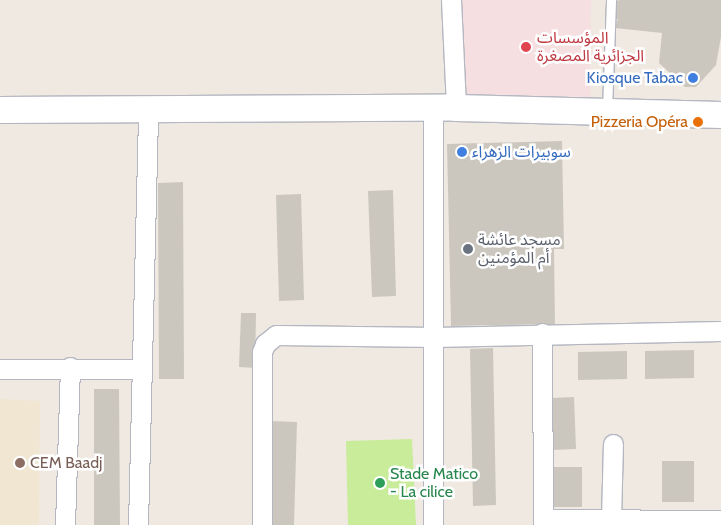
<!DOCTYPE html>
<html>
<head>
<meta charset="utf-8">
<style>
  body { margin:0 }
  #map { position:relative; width:721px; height:525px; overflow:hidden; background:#efe9e1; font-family:Cabin,"Noto Sans Arabic",sans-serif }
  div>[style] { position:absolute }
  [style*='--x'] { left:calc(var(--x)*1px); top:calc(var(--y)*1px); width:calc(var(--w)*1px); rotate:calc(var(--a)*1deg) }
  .education>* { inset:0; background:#f0e6d1 }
  .medical>* { inset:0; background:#f5dfe0 }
  .pitch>* { inset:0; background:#c9ec9a }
  .building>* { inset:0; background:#cbc7bf }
  .roads { filter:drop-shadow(1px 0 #b4b7c1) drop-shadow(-1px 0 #b4b7c1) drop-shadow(0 1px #b4b7c1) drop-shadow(0 -1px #b4b7c1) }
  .service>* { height:9px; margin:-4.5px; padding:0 4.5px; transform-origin:4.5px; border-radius:4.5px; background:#fff }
  .minor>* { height:19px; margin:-9.5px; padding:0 9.5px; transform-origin:9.5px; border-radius:9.5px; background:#fff }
  .secondary>* { height:26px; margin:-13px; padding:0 13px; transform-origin:13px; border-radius:13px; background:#fff }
  .dots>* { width:14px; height:14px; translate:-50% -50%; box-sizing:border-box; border:2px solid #fff; border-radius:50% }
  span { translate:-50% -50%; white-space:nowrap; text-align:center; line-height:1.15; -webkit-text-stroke:5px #fff; paint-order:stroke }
  .health-label { font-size:16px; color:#be3a42 }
  .left { translate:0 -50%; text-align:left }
  .shop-label { font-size:16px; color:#366cbe }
  .right { translate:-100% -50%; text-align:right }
  .food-label { font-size:16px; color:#c56008 }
  .worship-label { font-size:16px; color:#5b616d }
  .education-label { font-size:16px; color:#785e54 }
  .leisure-label { font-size:16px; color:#27864d }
</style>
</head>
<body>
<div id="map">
  <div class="education">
    <i style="clip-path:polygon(0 399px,40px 401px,39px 525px,0 525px)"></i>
  </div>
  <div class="medical">
    <i style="clip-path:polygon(461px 0,591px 0,590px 97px,462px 94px)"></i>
  </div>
  <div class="pitch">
    <i style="clip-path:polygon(412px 439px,416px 525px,348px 525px,346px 441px)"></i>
  </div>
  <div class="building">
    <i style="clip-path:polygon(620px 0,721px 0,721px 37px,716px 65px,696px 87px,685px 87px,659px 63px,662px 33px,615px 28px,618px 19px,614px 18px,616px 1px)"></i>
    <i style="clip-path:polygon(562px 141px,564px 249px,554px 249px,555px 324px,451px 326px,447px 144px)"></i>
    <i style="clip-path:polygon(183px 182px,184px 379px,159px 379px,158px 183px)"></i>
    <i style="clip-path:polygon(393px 190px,396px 296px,372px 297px,368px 191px)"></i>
    <i style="clip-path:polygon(301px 194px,304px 300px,279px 301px,276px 195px)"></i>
    <i style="clip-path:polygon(241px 313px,256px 313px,255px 368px,239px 367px)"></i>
    <i style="clip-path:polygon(493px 348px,496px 505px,473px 506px,470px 349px)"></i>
    <i style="clip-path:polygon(694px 350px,694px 378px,645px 379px,645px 351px)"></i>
    <i style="clip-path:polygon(627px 351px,627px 379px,578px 380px,578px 352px)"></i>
    <i style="clip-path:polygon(94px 389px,119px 389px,120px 525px,94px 525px)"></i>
    <i style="clip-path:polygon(574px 397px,576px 449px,553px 450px,551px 398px)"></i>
    <i style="clip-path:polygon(271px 421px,297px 422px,294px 525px,268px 525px)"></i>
    <i style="clip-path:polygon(662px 461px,694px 461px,694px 502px,662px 502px)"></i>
    <i style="clip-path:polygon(550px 467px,582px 467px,582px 507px,549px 507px)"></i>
  </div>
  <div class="roads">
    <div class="service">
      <i style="--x:607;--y:110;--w:110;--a:-87.9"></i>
    </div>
    <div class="minor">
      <i style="--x:451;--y:0;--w:108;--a:87.3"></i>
      <i style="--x:433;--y:108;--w:417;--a:90"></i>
      <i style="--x:542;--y:333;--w:192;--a:89.7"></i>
      <i style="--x:0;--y:369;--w:140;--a:0"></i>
      <i style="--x:543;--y:519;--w:178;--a:0.3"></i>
      <i style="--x:611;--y:519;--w:75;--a:-88.5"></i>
      <i style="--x:65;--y:525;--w:158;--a:-88.2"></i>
      <i style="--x:138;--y:525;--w:414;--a:-88.6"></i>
      <i style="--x:262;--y:525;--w:173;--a:-90"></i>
      <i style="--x:262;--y:352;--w:9;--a:-69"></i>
      <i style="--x:265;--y:344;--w:14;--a:-39"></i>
      <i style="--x:276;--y:335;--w:158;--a:0.7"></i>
      <i style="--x:434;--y:337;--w:287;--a:-1.2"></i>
    </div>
    <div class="secondary">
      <i style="--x:0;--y:110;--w:456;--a:-0.3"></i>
      <i style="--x:456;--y:108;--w:265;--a:1.5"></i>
    </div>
  </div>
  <div class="dots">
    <i style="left:526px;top:47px;background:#e0444e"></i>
    <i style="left:693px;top:78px;background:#3f7fe0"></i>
    <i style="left:698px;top:122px;background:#e8710a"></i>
    <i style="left:462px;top:152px;background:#3f7fe0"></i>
    <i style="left:468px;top:249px;background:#6b7280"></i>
    <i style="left:20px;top:463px;background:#8d6e63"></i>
    <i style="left:380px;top:483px;background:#2e9e5b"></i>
  </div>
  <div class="health-label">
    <span class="left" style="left:537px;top:47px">المؤسسات<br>الجزائرية المصغرة</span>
  </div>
  <div class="shop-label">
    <span class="right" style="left:683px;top:78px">Kiosque Tabac</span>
    <span class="left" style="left:472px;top:152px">سوبيرات الزهراء</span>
  </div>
  <div class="food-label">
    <span class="right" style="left:688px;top:122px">Pizzeria Opéra</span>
  </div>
  <div class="worship-label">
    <span class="left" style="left:478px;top:249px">مسجد عائشة<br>أم المؤمنين</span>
  </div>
  <div class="education-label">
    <span class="left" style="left:30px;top:463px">CEM Baadj</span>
  </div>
  <div class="leisure-label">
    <span class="left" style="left:390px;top:483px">Stade Matico<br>- La cilice</span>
  </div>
</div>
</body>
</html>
